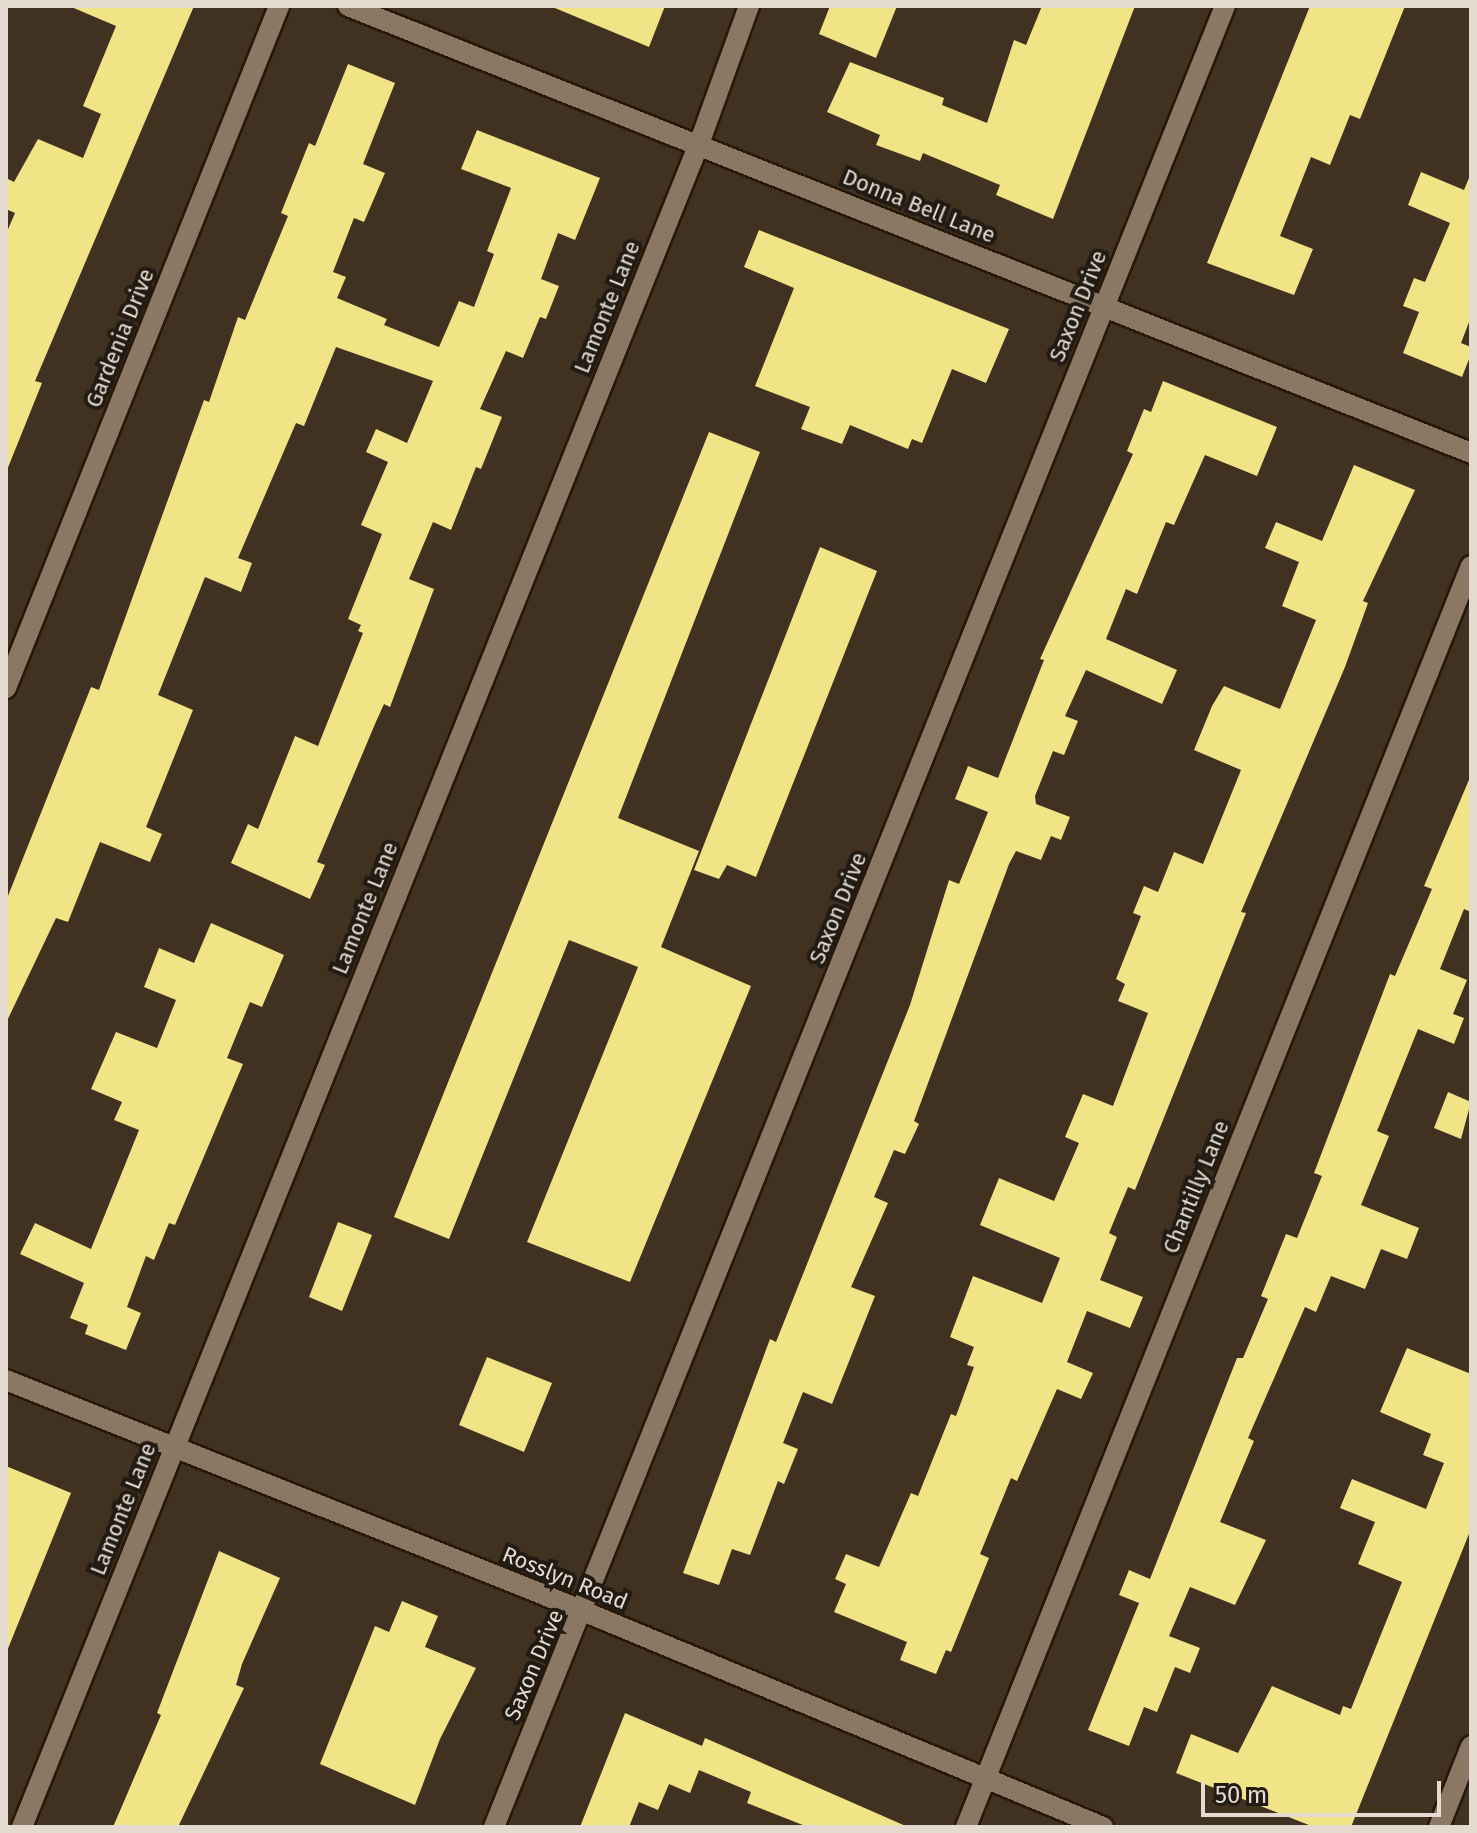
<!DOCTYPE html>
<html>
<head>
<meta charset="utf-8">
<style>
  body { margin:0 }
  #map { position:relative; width:1477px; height:1833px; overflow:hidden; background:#413120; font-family:"Fira Sans",sans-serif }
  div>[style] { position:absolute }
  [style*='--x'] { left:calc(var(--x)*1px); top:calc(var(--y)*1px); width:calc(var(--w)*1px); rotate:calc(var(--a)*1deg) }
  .building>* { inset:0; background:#f1e486 }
  .roads { filter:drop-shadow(2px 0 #271808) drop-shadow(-2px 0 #271808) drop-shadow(0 2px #271808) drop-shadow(0 -2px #271808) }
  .street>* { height:20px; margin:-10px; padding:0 10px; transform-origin:10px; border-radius:10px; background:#8a7764 }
  .secondary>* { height:20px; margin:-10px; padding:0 10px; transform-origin:10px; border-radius:10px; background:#8a7764 }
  span { translate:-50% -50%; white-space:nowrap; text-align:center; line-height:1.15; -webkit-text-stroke:8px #221b13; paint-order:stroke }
  .street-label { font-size:22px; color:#e5dad0 }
  .frame { position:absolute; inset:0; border:8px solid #e5dad0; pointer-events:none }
  .scale { position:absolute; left:1201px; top:1781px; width:240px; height:36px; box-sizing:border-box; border:4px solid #e5dad0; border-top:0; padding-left:10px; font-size:24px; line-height:28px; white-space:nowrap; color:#e5dad0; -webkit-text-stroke:6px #221b13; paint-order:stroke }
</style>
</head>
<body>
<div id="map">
  <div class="building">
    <i style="clip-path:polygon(69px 6px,194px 6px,35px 381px,42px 383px,7px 470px,6px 234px,15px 213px,6px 209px,6px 178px,14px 182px,38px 139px,83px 158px,101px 114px,83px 106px,116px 26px)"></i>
    <i style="clip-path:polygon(550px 6px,665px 6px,649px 47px)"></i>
    <i style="clip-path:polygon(830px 6px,897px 6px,876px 58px,819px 34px)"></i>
    <i style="clip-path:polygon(1042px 6px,1135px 6px,1053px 219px,996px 195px,1000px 185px,923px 153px,920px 161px,876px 145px,880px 135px,827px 112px,850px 62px,944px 98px,942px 105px,987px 123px,1014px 40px,1026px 45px)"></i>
    <i style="clip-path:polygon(1310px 6px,1405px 6px,1360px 119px,1350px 115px,1330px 165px,1311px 157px,1280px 236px,1313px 249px,1294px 295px,1207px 263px)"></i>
    <i style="clip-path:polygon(348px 64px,395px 83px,363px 164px,385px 173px,364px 222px,354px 218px,333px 272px,346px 277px,337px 298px,387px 319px,384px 325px,439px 347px,459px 301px,474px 307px,494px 254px,487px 251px,511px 188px,461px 169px,477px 130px,600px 178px,575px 240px,558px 233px,541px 279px,559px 286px,546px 319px,540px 317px,523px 358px,506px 351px,480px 409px,502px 417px,481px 469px,476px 467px,451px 530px,433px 522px,409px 579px,434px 589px,390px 707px,384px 704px,375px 724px,317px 862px,325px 865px,310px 899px,231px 863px,248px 824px,258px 829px,295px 736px,318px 746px,363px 633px,358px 631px,361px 625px,348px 619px,382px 534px,361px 525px,388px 462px,366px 452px,376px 429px,407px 443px,433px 381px,336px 347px,304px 426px,296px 423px,238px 558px,252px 563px,241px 592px,205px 577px,158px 695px,193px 710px,146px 827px,162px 834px,150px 862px,100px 842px,68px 922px,56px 918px,6px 1023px,6px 901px,91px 687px,99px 690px,204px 400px,209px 402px,238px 317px,245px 320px,288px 216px,281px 213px,309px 143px,315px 146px)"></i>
    <i style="clip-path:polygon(1421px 172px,1464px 190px,1471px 173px,1471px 317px,1461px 343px,1471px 347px,1471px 354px,1462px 377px,1403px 353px,1419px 312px,1403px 306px,1414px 278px,1425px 282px,1450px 223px,1408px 205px)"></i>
    <i style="clip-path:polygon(759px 230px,1009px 329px,986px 383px,952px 369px,922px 443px,912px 439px,908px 449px,850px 425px,842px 444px,801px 429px,810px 407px,755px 386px,794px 288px,744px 267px)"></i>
    <i style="clip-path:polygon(1163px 381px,1277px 427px,1257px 476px,1205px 455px,1174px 525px,1166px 522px,1137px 594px,1126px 589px,1106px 639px,1177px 670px,1162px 704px,1086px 670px,1065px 716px,1078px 721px,1064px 755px,1053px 751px,1035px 796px,1036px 804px,1070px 817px,1061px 840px,1051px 836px,1041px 860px,1016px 851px,1009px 864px,914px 1121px,919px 1124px,905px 1154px,894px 1150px,874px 1197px,888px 1203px,851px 1287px,875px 1296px,832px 1404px,803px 1392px,783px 1443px,798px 1449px,784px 1484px,778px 1481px,750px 1555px,732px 1549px,719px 1585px,683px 1573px,770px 1339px,776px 1342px,910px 1005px,949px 880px,959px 884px,988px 812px,955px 799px,968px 766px,998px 778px,1044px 660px,1040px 659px,1133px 454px,1127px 451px,1144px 409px,1151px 412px)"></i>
    <i style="clip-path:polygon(709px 432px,760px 452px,618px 818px,699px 851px,661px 947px,751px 986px,630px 1282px,527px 1242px,638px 967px,569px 940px,449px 1239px,394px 1217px)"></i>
    <i style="clip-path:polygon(1354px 465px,1415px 490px,1363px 601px,1368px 603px,1345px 667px,1241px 912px,1246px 913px,1135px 1190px,1128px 1187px,1109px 1233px,1117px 1237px,1100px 1280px,1143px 1297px,1130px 1328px,1087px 1311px,1067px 1362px,1093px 1373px,1081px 1399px,1057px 1389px,1017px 1481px,1011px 1478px,980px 1554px,989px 1558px,951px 1652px,946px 1650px,936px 1674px,900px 1660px,907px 1642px,834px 1612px,846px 1584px,835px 1579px,846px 1554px,879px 1567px,911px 1493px,918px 1496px,951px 1414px,956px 1416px,974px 1367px,967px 1365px,974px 1347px,950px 1337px,973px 1276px,1042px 1303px,1060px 1258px,980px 1225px,999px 1178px,1054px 1201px,1079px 1143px,1065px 1137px,1083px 1094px,1113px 1106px,1148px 1013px,1118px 1001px,1125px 984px,1116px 979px,1141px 916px,1133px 913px,1144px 886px,1158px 892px,1174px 852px,1203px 864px,1241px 770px,1194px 750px,1212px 706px,1224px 686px,1280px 709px,1316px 620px,1282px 606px,1299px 562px,1265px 548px,1276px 522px,1322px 541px)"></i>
    <i style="clip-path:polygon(820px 547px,877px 571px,756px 877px,727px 865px,719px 879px,694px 870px)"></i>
    <i style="clip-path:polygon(1471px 775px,1471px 912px,1464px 909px,1440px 969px,1467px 980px,1453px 1014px,1464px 1018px,1454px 1044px,1418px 1029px,1377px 1131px,1389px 1136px,1361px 1205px,1419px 1228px,1407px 1259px,1381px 1249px,1365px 1289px,1331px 1276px,1316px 1312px,1305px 1307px,1248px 1438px,1254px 1441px,1220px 1522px,1266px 1540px,1235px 1605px,1190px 1587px,1169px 1636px,1200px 1648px,1190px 1673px,1175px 1667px,1157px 1712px,1144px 1707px,1129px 1746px,1088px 1730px,1139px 1603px,1119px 1595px,1129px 1570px,1150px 1579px,1237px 1358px,1243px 1358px,1268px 1299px,1261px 1296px,1286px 1234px,1297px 1238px,1322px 1176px,1314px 1173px,1390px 974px,1395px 976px,1432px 889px,1424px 886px)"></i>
    <i style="clip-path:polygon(211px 923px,284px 955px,262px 1007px,250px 1002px,227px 1058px,243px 1064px,175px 1225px,169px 1223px,154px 1260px,146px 1256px,127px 1307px,141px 1313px,126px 1350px,85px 1334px,88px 1325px,70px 1318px,84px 1283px,20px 1254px,35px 1223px,91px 1249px,139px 1130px,114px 1120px,122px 1102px,91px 1089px,116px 1032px,157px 1048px,176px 1000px,144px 987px,159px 948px,194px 963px)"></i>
    <i style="clip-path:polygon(1448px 1092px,1471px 1102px,1461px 1139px,1434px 1128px)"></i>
    <i style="clip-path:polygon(338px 1222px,372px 1235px,342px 1311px,309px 1297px)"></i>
    <i style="clip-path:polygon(1407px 1348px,1471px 1374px,1471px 1529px,1351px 1827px,1314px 1827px,1176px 1773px,1191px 1734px,1238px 1753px,1272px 1686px,1340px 1715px,1343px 1706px,1351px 1709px,1402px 1582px,1358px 1564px,1375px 1522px,1340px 1508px,1352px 1479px,1426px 1509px,1444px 1463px,1423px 1455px,1431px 1434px,1380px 1412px)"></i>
    <i style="clip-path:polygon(487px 1357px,552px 1383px,524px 1452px,459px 1425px)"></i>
    <i style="clip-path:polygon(6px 1466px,71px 1493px,7px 1651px,6px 1651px)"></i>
    <i style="clip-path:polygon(219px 1551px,280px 1578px,242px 1664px,236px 1685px,244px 1688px,178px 1827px,113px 1827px,161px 1715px,157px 1713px)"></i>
    <i style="clip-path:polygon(402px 1601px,438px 1616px,425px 1647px,476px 1668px,440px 1739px,415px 1805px,320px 1764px,375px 1626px,389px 1632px)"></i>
    <i style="clip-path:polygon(625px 1713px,702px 1746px,705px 1738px,908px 1827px,808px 1827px,747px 1803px,751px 1792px,699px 1770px,690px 1793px,669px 1784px,658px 1810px,639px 1802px,629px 1827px,580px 1827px)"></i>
  </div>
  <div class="roads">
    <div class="street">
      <i style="--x:348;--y:6;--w:1209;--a:21.7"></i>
      <i style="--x:6;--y:688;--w:735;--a:-68.18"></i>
      <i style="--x:22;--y:1827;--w:1814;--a:-68.09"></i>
      <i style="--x:699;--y:144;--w:147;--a:-70.1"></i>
      <i style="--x:494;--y:1827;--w:1962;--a:-68.13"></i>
      <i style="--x:966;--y:1827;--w:1358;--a:-68.18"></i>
      <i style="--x:1439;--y:1827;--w:87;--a:-68.4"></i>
    </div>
    <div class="secondary">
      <i style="--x:6;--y:1380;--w:572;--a:21.76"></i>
      <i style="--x:537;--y:1592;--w:613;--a:22.55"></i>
    </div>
  </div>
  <div class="street-label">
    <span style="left:919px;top:206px;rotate:22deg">Donna Bell Lane</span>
    <span style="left:1078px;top:306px;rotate:-68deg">Saxon Drive</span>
    <span style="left:607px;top:307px;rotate:-68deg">Lamonte Lane</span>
    <span style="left:120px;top:338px;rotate:-68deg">Gardenia Drive</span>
    <span style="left:365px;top:908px;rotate:-68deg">Lamonte Lane</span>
    <span style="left:838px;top:908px;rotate:-68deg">Saxon Drive</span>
    <span style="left:1196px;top:1187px;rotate:-68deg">Chantilly Lane</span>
    <span style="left:123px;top:1509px;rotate:-68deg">Lamonte Lane</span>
    <span style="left:565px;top:1578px;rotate:22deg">Rosslyn Road</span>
    <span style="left:534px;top:1665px;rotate:-67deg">Saxon Drive</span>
  </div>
  <div class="frame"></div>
  <div class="scale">50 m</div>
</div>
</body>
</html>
